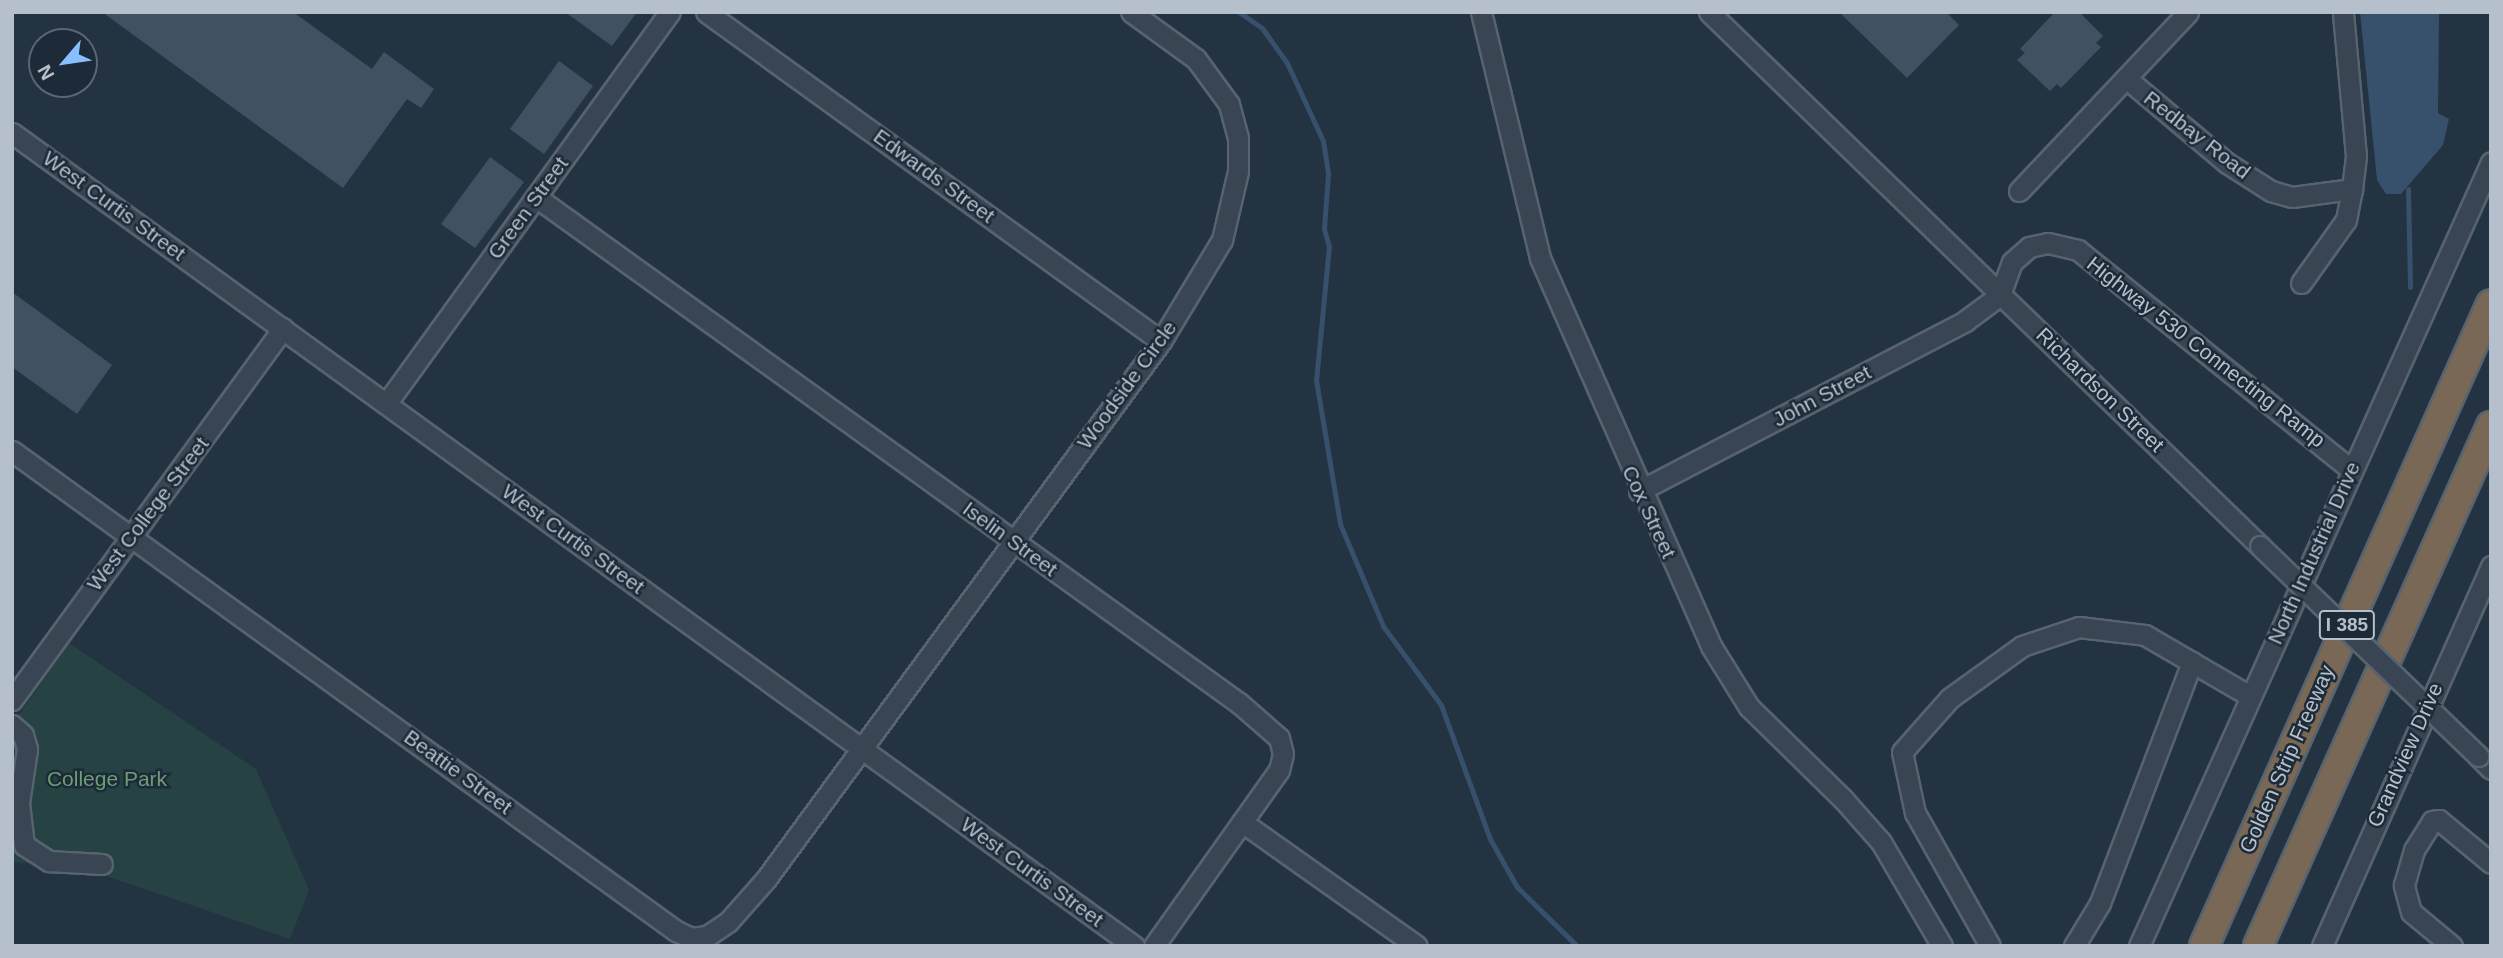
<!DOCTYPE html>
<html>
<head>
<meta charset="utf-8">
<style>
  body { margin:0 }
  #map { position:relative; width:2503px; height:958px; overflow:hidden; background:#243342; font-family:Arial,sans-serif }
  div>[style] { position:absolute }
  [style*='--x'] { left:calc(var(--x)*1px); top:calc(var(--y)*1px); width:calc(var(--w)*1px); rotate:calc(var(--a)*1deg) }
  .green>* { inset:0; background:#264243 }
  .water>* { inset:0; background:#37506b }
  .stream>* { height:5px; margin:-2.5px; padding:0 2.5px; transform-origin:2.5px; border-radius:2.5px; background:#37506b }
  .building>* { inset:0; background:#405262 }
  .roads { filter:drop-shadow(2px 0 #57636f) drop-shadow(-2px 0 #57636f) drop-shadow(0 2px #57636f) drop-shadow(0 -2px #57636f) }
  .minor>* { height:19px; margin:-9.5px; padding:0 9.5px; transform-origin:9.5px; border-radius:9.5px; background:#394552 }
  .highway>* { height:28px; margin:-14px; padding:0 14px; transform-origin:14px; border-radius:14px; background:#786855 }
  .bridges { filter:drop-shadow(2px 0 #57636f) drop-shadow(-2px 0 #57636f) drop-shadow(0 2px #57636f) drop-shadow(0 -2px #57636f) }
  .minor-bridge>* { height:19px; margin:-9.5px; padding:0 9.5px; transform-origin:9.5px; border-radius:9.5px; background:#394552 }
  span { translate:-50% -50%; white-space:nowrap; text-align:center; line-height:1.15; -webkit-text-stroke:5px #1d2a37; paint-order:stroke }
  .shield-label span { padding:2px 5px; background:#1d2a37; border:2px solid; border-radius:5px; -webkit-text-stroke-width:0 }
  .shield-label { font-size:19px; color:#b6c0cc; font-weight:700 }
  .street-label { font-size:21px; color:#b6c0cc }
  .park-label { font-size:21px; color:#6b9e73 }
  .frame { position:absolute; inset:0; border:14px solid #b6c0cc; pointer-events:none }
  .north { position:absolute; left:28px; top:28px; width:70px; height:70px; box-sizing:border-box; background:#1d2a37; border:2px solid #5a6673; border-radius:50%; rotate:241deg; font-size:19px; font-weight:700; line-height:28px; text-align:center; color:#b6c0cc }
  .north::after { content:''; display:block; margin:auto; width:24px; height:32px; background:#89bffe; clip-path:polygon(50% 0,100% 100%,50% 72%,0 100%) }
</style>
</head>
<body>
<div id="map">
  <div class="green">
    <i style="clip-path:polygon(69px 643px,256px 769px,309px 890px,290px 939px,80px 867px,12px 862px,12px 725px)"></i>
  </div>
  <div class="water">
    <i style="clip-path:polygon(2360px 12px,2439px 12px,2438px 113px,2449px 119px,2443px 145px,2401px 194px,2386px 194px,2377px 180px)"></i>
  </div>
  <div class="stream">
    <i style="--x:1239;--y:12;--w:28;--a:35"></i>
    <i style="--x:1262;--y:28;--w:43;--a:54.5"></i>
    <i style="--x:1287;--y:63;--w:86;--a:65.2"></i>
    <i style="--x:1323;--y:141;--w:33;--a:81"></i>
    <i style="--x:1328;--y:174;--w:55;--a:94.2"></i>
    <i style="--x:1324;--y:229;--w:18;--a:74"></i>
    <i style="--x:1329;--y:246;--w:135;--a:95.5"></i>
    <i style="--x:1316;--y:380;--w:146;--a:80.5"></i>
    <i style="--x:1340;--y:524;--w:111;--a:67.1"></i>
    <i style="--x:1383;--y:626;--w:98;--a:53.7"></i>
    <i style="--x:1441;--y:705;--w:143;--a:69.9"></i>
    <i style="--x:1490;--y:839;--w:55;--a:60.6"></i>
    <i style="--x:1517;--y:887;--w:84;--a:44.5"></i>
    <i style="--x:2408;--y:189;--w:98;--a:88.8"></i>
  </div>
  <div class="building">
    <i style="clip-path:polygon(102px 12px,293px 12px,372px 69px,384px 52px,434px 89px,421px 108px,407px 99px,343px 188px)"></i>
    <i style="clip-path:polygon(565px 12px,637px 12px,612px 46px)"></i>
    <i style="clip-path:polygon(1839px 12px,1946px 12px,1959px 25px,1907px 78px)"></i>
    <i style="clip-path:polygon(2055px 12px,2079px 12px,2103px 36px,2096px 43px,2101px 47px,2061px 88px,2057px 84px,2050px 91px,2017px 60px,2025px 53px,2020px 49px)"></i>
    <i style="clip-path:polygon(559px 61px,593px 86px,544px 154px,510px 129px)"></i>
    <i style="clip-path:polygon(490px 157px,524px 182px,475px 248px,441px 224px)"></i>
    <i style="clip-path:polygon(12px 292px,112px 365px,77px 414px,12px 367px)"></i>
  </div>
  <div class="roads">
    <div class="minor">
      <i style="--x:706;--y:12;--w:561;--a:35.87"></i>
      <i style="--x:1481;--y:12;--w:253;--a:76.5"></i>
      <i style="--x:1540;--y:258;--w:424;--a:66.2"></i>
      <i style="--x:1711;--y:646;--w:72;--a:58.1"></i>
      <i style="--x:1749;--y:707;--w:132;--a:44.4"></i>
      <i style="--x:1843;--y:799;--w:57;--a:48.5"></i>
      <i style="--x:1881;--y:842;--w:121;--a:59.6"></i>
      <i style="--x:1709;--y:12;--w:767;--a:44.1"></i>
      <i style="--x:2126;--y:78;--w:132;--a:40.1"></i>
      <i style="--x:2227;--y:163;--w:52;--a:32.5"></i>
      <i style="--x:2271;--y:191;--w:22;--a:16"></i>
      <i style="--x:2292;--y:197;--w:61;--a:-7.6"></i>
      <i style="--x:12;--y:133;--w:1386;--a:35.93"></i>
      <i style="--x:2019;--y:191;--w:246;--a:-46.6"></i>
      <i style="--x:536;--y:197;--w:866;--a:35.75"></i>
      <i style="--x:1239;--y:703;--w:53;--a:41.2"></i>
      <i style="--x:1279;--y:738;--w:16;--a:76"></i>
      <i style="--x:1283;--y:754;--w:16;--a:104"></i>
      <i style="--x:1279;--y:770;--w:216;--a:125.4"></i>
      <i style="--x:2301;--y:283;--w:77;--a:-54.5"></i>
      <i style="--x:2346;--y:220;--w:32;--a:-79"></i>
      <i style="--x:2352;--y:189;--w:33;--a:-83"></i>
      <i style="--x:2356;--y:156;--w:145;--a:-95.2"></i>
      <i style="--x:386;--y:404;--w:484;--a:-54.1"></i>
      <i style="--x:12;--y:451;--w:819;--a:35.86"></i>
      <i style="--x:676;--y:931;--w:17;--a:24"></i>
      <i style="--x:692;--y:938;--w:15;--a:-8"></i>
      <i style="--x:707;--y:936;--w:25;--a:-34"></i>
      <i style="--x:728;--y:922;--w:57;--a:-48.5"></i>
      <i style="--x:766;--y:879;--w:667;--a:-53.71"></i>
      <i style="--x:1161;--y:341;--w:118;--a:-58.9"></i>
      <i style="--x:1222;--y:240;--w:71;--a:-76.9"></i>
      <i style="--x:1238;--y:171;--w:33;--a:-90"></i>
      <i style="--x:1238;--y:138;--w:35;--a:-105"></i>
      <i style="--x:1229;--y:104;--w:56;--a:-126.3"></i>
      <i style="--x:1196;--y:59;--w:80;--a:-144.1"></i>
      <i style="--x:1639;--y:491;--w:368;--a:-27.5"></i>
      <i style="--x:1965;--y:321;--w:44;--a:-36.6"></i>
      <i style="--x:2000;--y:295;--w:35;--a:-70"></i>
      <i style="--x:2012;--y:262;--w:23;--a:-41"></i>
      <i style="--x:2029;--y:247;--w:19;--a:-12"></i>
      <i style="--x:2048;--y:243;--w:31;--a:13"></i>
      <i style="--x:2078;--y:250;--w:351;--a:38.8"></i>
      <i style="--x:12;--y:700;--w:460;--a:-53.9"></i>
      <i style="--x:12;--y:725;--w:15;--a:42"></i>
      <i style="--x:23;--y:735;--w:15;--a:74"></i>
      <i style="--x:27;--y:749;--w:55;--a:98.4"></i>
      <i style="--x:19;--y:803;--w:42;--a:83.2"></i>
      <i style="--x:24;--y:845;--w:30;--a:33"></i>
      <i style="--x:49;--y:861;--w:53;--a:3.2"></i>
      <i style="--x:2478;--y:756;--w:18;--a:45"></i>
      <i style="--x:1242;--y:822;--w:214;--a:35.3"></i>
      <i style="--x:1990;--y:946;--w:153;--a:-119.4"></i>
      <i style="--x:1915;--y:813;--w:62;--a:-102"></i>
      <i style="--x:1902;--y:752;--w:72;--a:-48.4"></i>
      <i style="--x:1950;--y:698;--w:89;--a:-35.8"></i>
      <i style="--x:2022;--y:646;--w:60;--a:-18.4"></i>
      <i style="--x:2079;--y:627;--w:66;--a:6.9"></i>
      <i style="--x:2145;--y:635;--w:121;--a:30.2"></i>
      <i style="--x:2074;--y:946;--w:50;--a:-58.8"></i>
      <i style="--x:2100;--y:903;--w:258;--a:-69.1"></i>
      <i style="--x:2139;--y:946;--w:859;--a:-65.82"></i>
      <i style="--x:2322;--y:946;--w:416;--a:-66"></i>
      <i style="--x:2452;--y:946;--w:53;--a:-140.3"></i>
      <i style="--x:2411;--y:912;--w:28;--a:-105"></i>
      <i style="--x:2404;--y:885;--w:36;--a:-74"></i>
      <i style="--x:2414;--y:850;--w:34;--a:-58"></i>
      <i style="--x:2432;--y:821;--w:7;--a:-8"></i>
      <i style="--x:2439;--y:820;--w:67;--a:39.6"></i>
    </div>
    <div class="highway">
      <i style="--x:2204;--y:946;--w:703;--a:-65.91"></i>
      <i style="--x:2258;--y:946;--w:570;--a:-65.86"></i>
    </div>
  </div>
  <div class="bridges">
    <div class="minor-bridge">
      <i style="--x:2260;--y:546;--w:303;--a:43.9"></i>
    </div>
  </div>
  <div class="shield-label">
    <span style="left:2347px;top:625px">I 385</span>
  </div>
  <div class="street-label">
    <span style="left:2197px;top:135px;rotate:38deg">Redbay Road</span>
    <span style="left:934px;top:176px;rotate:36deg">Edwards Street</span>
    <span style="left:114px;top:206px;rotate:36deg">West Curtis Street</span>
    <span style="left:528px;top:208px;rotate:-54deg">Green Street</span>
    <span style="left:2206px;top:352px;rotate:38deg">Highway 530 Connecting Ramp</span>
    <span style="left:1127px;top:385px;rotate:-54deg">Woodside Circle</span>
    <span style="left:2100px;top:390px;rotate:44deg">Richardson Street</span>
    <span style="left:1822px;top:396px;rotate:-28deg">John Street</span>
    <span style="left:1649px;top:512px;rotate:65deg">Cox Street</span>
    <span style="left:148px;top:514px;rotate:-53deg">West College Street</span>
    <span style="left:573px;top:539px;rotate:36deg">West Curtis Street</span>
    <span style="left:1010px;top:539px;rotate:36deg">Iselin Street</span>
    <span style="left:2314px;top:553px;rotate:-66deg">North Industrial Drive</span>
    <span style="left:2405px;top:755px;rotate:-66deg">Grandview Drive</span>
    <span style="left:2287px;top:759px;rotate:-66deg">Golden Strip Freeway</span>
    <span style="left:458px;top:772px;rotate:36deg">Beattie Street</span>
    <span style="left:1032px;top:872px;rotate:36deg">West Curtis Street</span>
  </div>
  <div class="park-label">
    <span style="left:107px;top:779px">College Park</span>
  </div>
  <div class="frame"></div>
  <div class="north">N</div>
</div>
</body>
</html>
